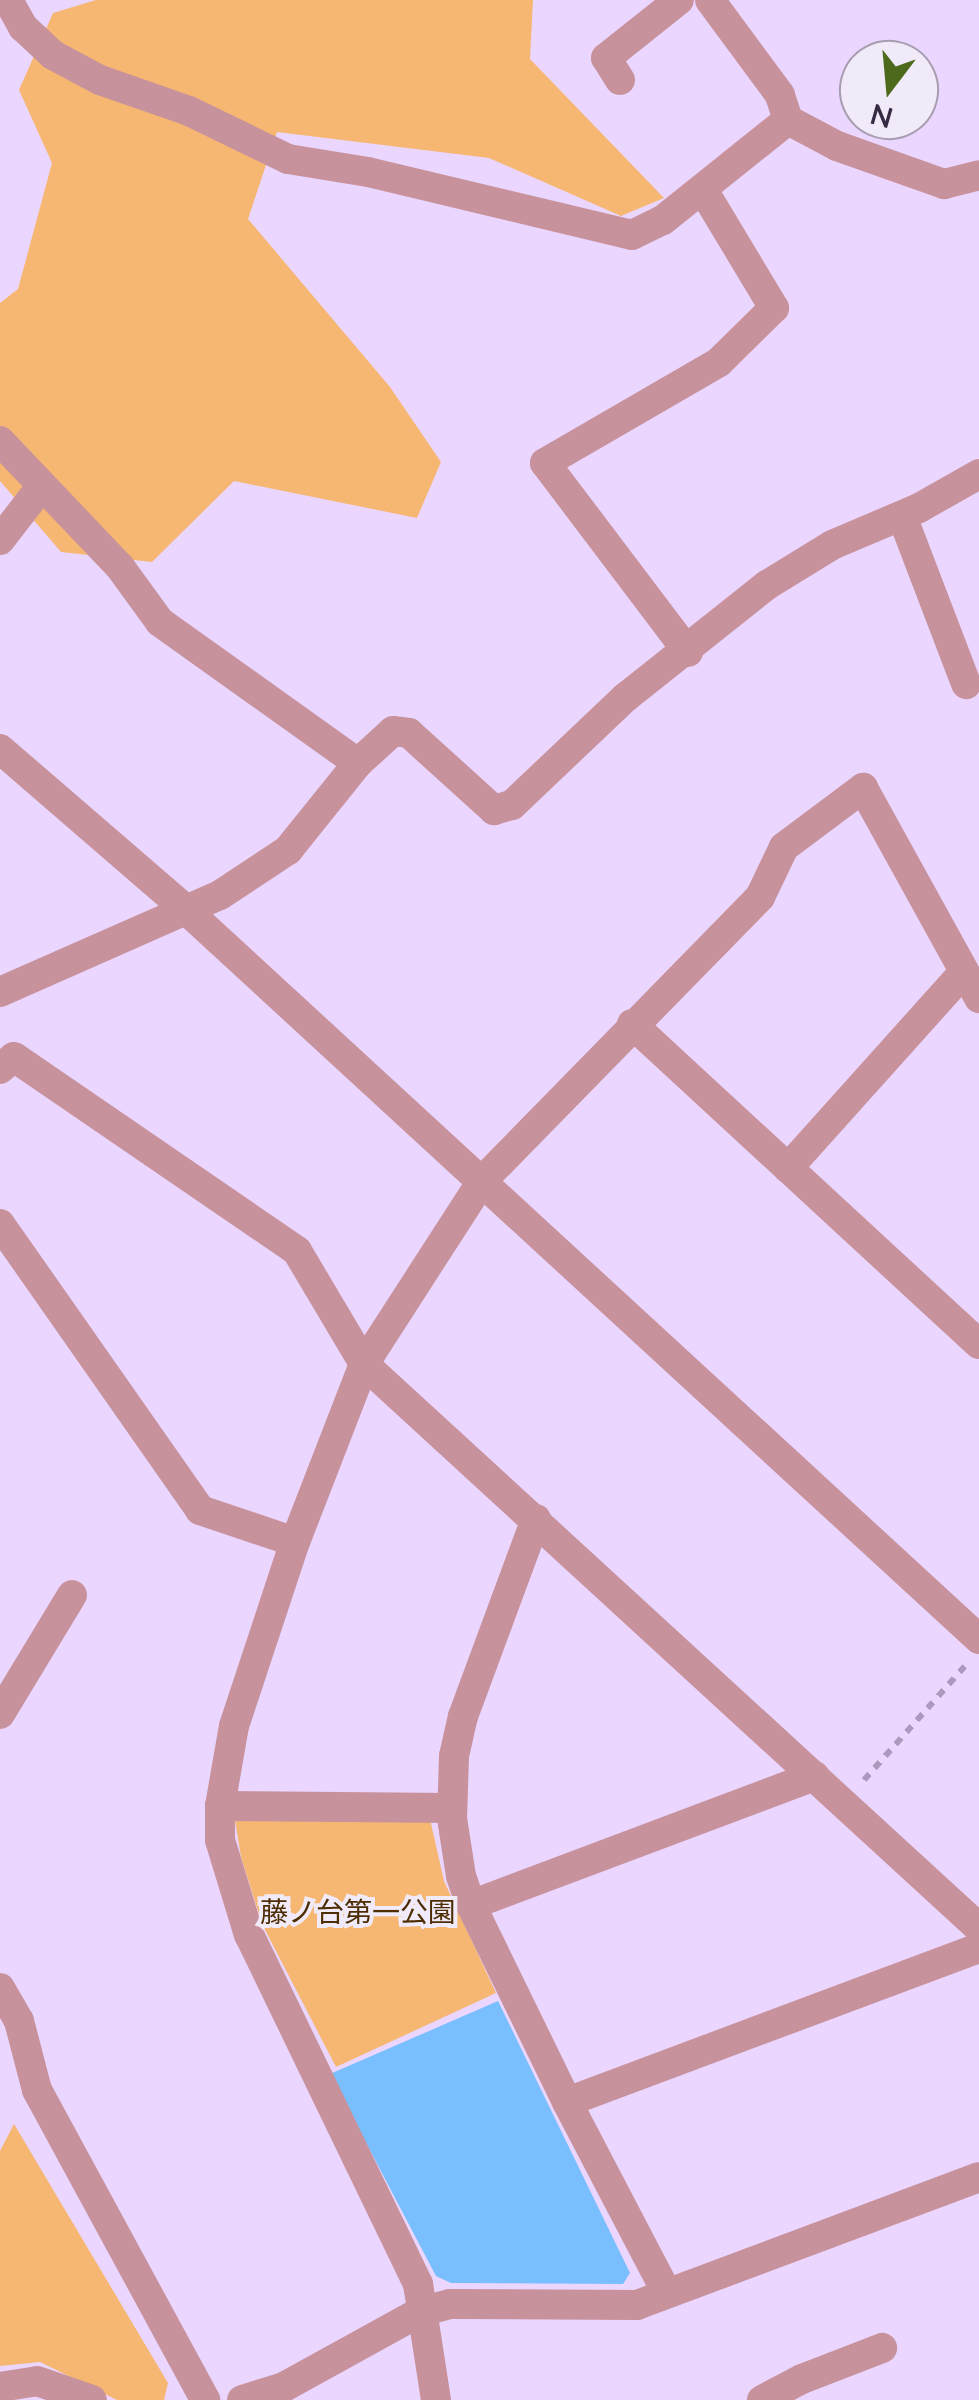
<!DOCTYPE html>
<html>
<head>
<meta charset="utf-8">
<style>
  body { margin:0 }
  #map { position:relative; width:979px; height:2400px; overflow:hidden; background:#ead6ff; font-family:Lato,"Noto Sans JP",sans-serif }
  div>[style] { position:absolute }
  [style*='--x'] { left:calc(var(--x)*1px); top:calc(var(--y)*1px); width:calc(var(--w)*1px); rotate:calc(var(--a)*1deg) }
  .green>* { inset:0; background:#f6b773 }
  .water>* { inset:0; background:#79bffe }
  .path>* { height:6px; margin-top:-3px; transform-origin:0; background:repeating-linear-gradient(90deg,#ab9abd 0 8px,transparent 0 16px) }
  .minor>* { height:30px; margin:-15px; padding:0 15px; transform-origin:15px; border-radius:15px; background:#c8929c }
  span { translate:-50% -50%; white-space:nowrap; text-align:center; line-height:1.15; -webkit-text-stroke:8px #f1eaf8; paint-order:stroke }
  .park-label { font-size:28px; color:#4d2e04 }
  .north { position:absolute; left:839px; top:40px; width:100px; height:100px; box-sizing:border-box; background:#f1eaf8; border:2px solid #a79db0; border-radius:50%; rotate:196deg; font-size:28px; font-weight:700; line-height:40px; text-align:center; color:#372a44 }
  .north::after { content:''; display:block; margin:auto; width:35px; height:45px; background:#4d691c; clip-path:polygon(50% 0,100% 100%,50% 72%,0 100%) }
</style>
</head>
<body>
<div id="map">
  <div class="green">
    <i style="clip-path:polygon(96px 0,533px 0,530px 59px,664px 198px,621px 216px,489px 158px,277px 132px,248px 219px,390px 387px,441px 462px,417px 518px,234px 481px,152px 562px,61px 552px,0 481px,0 303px,18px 289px,52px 163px,19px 90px,53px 13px)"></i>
    <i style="clip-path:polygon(430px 1819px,444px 1881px,496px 1993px,336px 2067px,262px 1924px,241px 1857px,235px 1820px)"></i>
    <i style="clip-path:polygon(14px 2124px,168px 2383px,164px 2400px,117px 2400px,40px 2362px,0 2366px,0 2151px)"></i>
  </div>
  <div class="water">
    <i style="clip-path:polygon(498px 2001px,630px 2273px,623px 2284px,451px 2283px,436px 2276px,330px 2074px)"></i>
  </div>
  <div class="path">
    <i style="--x:864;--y:1780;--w:152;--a:-48.5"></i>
  </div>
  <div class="minor">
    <i style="--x:8;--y:0;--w:31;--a:61"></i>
    <i style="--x:23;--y:27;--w:41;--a:43"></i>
    <i style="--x:53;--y:55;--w:53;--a:28"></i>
    <i style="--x:100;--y:80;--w:94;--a:19.2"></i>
    <i style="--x:189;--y:111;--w:110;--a:25.9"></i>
    <i style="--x:288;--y:159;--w:81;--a:9.2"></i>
    <i style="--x:368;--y:172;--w:271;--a:13.4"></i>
    <i style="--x:632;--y:235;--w:34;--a:-26"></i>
    <i style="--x:663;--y:220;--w:160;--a:-38.7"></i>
    <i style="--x:788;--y:120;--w:26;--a:-108"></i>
    <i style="--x:780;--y:95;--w:118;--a:-126.4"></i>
    <i style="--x:620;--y:80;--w:26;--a:-122"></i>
    <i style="--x:606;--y:58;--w:93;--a:-38.5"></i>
    <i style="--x:788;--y:120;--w:55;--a:28"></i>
    <i style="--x:837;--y:146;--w:114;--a:19.6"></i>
    <i style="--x:944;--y:184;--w:36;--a:-14"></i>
    <i style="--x:0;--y:441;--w:174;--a:46.4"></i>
    <i style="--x:120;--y:567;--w:68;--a:54"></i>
    <i style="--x:160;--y:622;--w:243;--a:35.5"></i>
    <i style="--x:902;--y:516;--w:180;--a:69.1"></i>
    <i style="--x:0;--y:540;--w:67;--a:-52.3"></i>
    <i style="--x:688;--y:652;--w:237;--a:-127.1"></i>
    <i style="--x:545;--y:463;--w:201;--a:-30.1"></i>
    <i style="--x:719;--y:362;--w:77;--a:-44.5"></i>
    <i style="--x:774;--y:308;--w:138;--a:-121"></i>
    <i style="--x:0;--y:749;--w:243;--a:40.8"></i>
    <i style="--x:184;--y:908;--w:1080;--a:42.6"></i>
    <i style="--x:0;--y:992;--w:240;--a:-23.8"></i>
    <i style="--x:220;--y:895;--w:82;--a:-33.5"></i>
    <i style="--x:288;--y:850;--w:112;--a:-51.2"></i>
    <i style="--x:358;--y:763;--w:47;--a:-42.4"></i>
    <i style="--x:393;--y:731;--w:16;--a:7"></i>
    <i style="--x:409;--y:733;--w:115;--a:42.2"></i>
    <i style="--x:494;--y:810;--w:19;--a:-16"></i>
    <i style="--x:512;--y:805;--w:157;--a:-43.5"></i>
    <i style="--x:626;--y:697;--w:180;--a:-38.5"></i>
    <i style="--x:767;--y:585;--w:76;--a:-31.6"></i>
    <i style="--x:832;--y:545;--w:95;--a:-23"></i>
    <i style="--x:919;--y:508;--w:69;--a:-29.5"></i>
    <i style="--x:632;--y:1024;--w:472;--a:42.7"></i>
    <i style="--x:0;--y:1069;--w:18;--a:-41"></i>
    <i style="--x:14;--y:1057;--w:343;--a:34.4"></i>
    <i style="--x:297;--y:1251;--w:131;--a:59.3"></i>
    <i style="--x:364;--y:1364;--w:834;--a:42.52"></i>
    <i style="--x:788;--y:1168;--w:263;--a:-48.1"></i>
    <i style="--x:0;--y:1224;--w:349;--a:55"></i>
    <i style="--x:200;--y:1510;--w:100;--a:18.6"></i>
    <i style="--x:536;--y:1519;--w:210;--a:110.3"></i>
    <i style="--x:463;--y:1716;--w:41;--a:102.7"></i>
    <i style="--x:454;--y:1756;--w:62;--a:91.8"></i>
    <i style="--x:452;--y:1818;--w:59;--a:81.2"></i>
    <i style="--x:461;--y:1876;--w:31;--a:71"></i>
    <i style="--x:471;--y:1905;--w:219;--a:64"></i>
    <i style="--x:567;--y:2102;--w:213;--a:62.4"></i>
    <i style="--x:0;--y:1714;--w:139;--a:-58.8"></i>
    <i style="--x:220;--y:1806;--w:232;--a:0.5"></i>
    <i style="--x:471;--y:1905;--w:367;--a:-20.6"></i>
    <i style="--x:0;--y:1988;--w:38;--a:60"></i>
    <i style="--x:19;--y:2021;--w:71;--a:75.4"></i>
    <i style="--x:37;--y:2090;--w:353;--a:61.5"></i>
    <i style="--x:567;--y:2102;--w:440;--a:-20.5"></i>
    <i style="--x:0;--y:2387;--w:37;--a:-9"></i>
    <i style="--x:37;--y:2381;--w:58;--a:19.1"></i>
    <i style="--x:242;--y:2400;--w:44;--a:-17.2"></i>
    <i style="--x:284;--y:2387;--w:155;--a:-28.9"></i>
    <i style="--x:420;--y:2312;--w:31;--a:-15"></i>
    <i style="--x:450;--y:2304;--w:187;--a:0.3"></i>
    <i style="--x:637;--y:2305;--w:365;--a:-20.5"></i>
    <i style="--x:436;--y:2400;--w:117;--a:-98.8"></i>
    <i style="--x:418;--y:2284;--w:388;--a:-115.8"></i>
    <i style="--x:249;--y:1935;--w:99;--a:-107"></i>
    <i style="--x:220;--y:1840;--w:34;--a:-90"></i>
    <i style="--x:220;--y:1806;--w:81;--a:-80.1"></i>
    <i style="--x:234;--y:1726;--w:194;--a:-71.7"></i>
    <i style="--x:295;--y:1542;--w:191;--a:-68.8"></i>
    <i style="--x:364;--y:1364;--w:218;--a:-57.2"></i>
    <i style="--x:482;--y:1181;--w:397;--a:-45.6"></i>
    <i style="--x:760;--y:897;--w:55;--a:-64.4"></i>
    <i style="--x:784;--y:847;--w:99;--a:-36.8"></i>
    <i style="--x:863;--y:788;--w:240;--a:61.1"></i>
    <i style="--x:762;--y:2400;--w:45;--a:-27.7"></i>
    <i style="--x:802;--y:2379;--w:86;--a:-21.2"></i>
  </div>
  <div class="park-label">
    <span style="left:358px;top:1911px">藤ノ台第一公園</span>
  </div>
  <div class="north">N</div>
</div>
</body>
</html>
